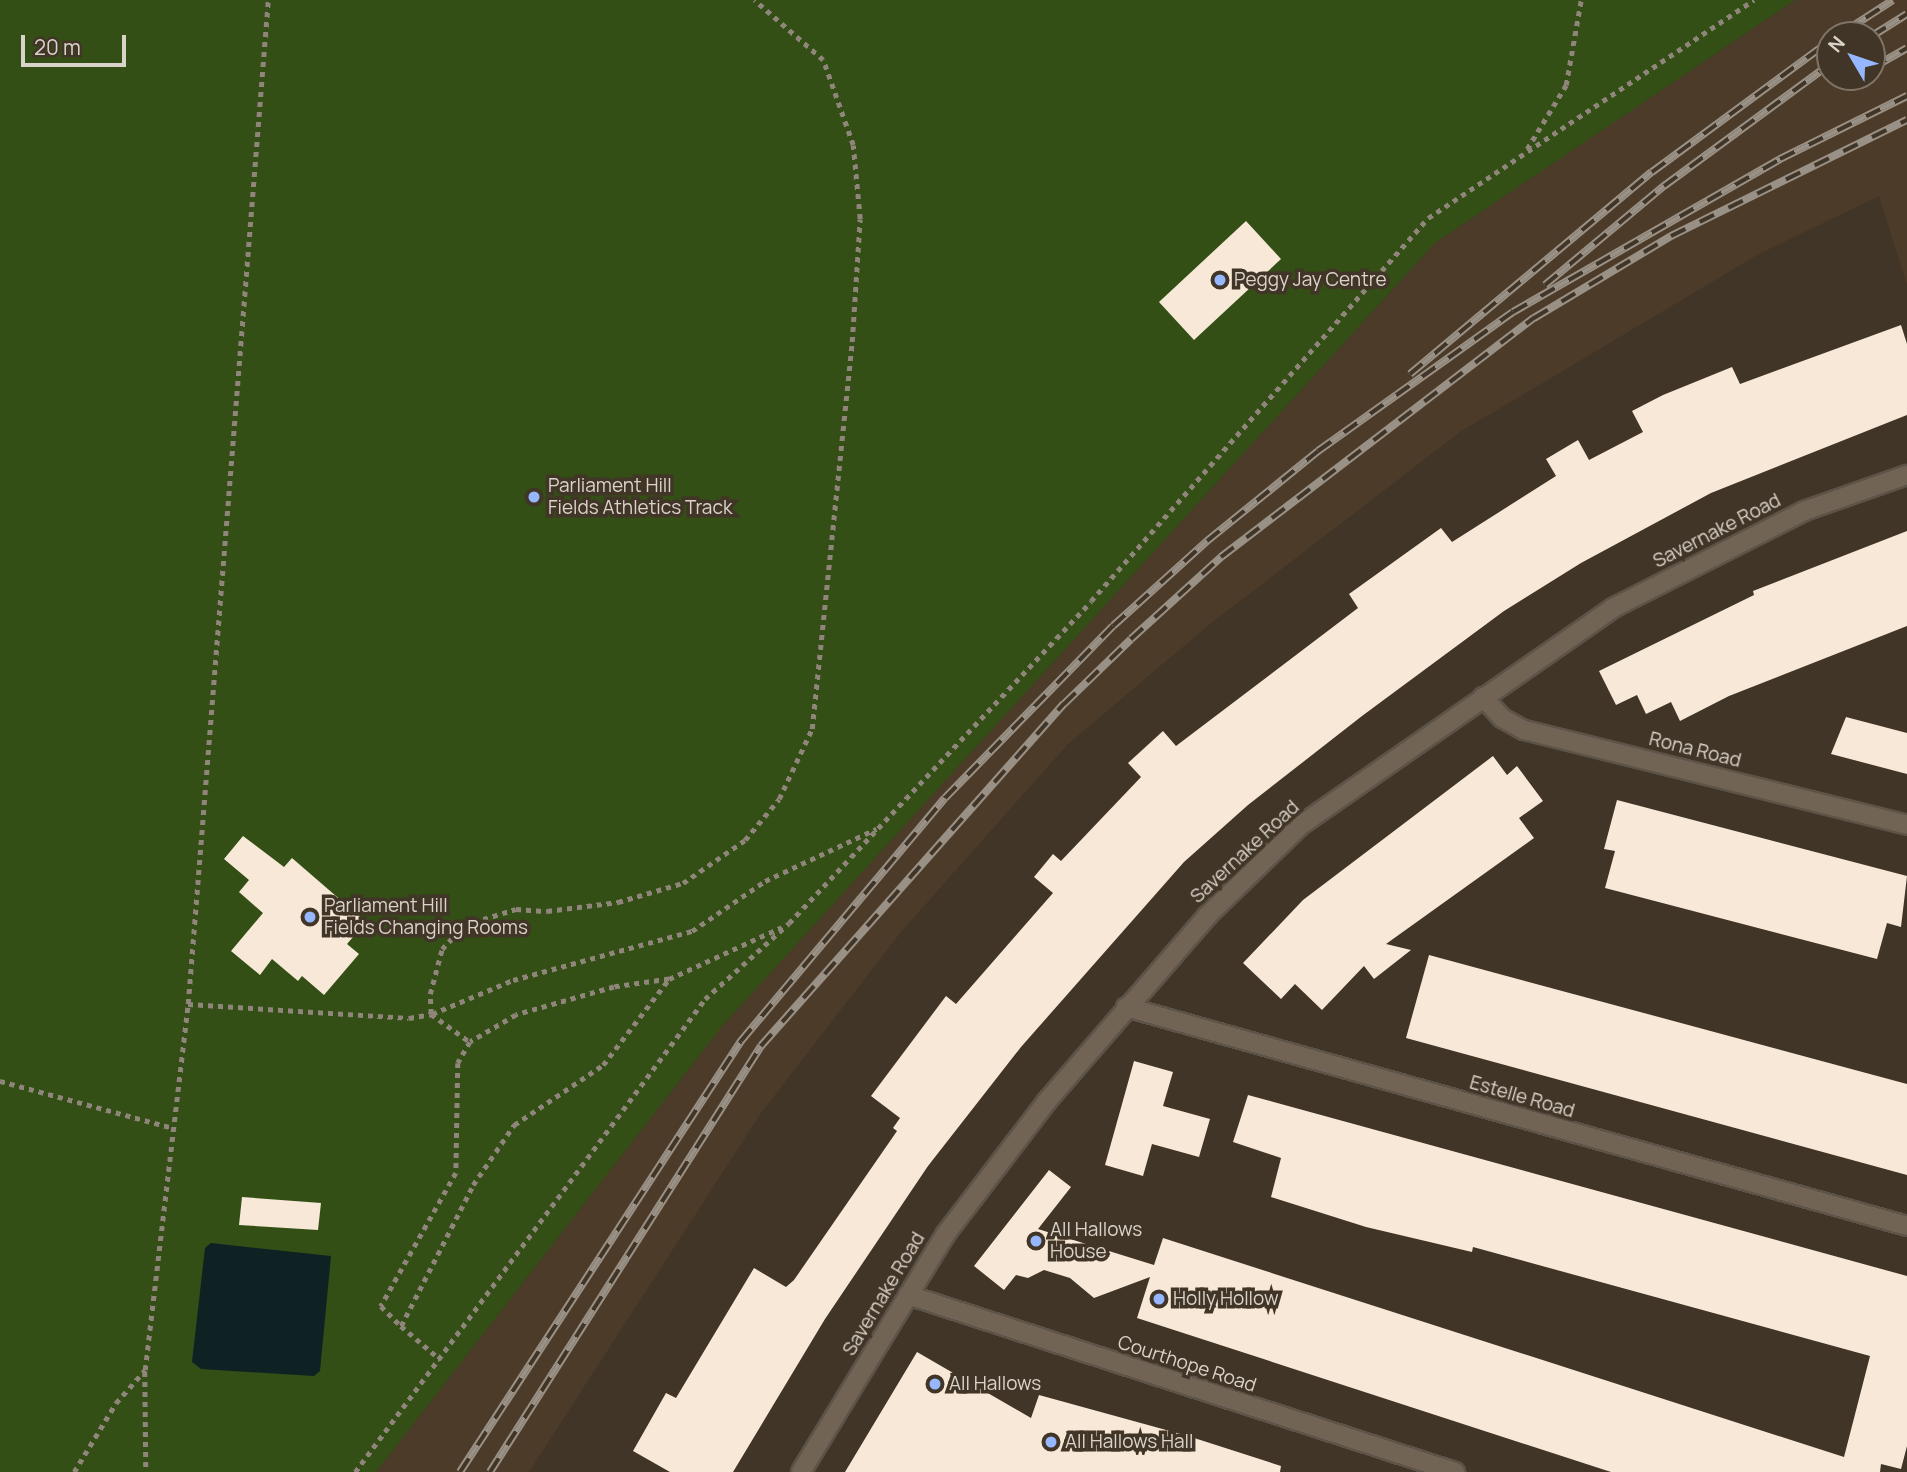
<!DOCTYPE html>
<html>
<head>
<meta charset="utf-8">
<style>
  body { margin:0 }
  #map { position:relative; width:1907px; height:1472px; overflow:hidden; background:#413527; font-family:Manrope,sans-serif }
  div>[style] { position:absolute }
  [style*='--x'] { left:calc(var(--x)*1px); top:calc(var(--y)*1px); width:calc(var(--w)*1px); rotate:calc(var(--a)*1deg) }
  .built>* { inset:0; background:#4c3b28 }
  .green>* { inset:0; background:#334f16 }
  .water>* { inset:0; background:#0f2223 }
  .building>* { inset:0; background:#f8e8d7 }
  .path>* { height:4.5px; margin-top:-2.25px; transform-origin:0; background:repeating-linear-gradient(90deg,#8f857a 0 5px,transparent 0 10px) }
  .roads { filter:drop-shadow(2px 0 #5d5348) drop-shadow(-2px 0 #5d5348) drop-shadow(0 2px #5d5348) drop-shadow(0 -2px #5d5348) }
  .street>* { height:18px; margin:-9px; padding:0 9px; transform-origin:9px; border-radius:9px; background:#726455 }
  .rail>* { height:8px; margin-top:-4px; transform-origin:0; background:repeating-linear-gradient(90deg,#413527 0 16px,#9a9186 0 32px); box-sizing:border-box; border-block:2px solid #9a9186 }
  .dots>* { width:19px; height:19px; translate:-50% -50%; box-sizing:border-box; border:4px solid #413527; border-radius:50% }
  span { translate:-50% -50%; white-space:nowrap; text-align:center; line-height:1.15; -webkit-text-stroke:7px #413527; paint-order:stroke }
  .poi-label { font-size:19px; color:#dad3ca }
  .left { translate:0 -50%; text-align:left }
  .street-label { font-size:19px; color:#dad3ca }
  .north { position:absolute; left:1816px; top:21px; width:70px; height:70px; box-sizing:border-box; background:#413527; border:2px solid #7e7468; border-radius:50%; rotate:309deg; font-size:19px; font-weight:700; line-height:28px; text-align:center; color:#dad3ca }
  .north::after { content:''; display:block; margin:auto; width:24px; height:32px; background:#96b6fd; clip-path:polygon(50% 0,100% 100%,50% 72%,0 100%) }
  .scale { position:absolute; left:21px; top:35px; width:105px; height:32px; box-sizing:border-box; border:4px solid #dad3ca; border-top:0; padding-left:9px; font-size:21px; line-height:24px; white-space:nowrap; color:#dad3ca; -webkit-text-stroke:5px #413527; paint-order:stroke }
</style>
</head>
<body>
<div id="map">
  <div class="built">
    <i style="clip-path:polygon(evenodd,1795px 0,1907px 0,1907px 285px,1879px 196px,1759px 254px,1460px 432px,1210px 624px,1068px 744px,901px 932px,761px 1113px,529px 1472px,376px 1472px,723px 1025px,1435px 243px,1795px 0,1830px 35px,1872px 35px,1872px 77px,1830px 77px,1830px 35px)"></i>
  </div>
  <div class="green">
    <i style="clip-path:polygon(0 0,1795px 0,1435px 243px,723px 1025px,376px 1472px,0 1472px)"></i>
  </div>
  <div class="water">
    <i style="clip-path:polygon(211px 1243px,331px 1256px,320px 1371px,314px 1376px,201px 1369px,192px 1362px,205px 1248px)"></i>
  </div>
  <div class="building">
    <i style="clip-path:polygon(1246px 221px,1281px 259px,1194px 340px,1159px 302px)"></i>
    <i style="clip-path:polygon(1901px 325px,1907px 344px,1907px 415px,1711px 493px,1581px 563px,1504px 611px,1362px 716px,1248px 805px,1184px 862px,1021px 1047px,928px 1166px,825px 1319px,733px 1472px,670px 1472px,633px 1451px,666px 1393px,676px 1398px,754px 1268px,786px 1287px,794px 1280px,897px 1131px,893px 1128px,900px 1118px,871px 1096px,946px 996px,956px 1004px,1053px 893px,1034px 877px,1053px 854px,1061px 861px,1141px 777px,1128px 763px,1163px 731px,1176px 746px,1358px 608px,1349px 594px,1441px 528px,1452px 542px,1556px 476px,1546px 459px,1578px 440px,1589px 460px,1643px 432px,1632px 411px,1663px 395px,1732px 367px,1740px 384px)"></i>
    <i style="clip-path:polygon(1907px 531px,1907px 626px,1729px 696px,1680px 721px,1671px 702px,1646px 714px,1637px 695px,1616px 705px,1599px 671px,1754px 595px,1753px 591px)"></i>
    <i style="clip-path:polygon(1846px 717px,1907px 733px,1907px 774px,1831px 754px)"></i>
    <i style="clip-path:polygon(1493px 756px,1507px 775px,1517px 766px,1543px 801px,1519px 818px,1534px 838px,1386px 944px,1411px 950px,1374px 979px,1364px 966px,1322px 1010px,1295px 984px,1281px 999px,1243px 963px,1303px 900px)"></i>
    <i style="clip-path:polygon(1617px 800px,1907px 876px,1901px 927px,1887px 923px,1877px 959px,1605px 888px,1615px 851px,1604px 849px)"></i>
    <i style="clip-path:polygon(243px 836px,284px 867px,292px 858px,366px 922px,347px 944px,359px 954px,324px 995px,302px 976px,298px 981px,272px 959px,260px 975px,231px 951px,263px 913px,239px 892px,249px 880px,224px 859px)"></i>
    <i style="clip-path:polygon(1429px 955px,1907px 1084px,1907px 1175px,1406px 1038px)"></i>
    <i style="clip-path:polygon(1134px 1061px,1173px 1072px,1163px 1106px,1210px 1119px,1199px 1157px,1152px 1144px,1143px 1176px,1105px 1165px)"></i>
    <i style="clip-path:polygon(1248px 1095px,1907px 1276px,1907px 1446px,1901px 1469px,1881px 1464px,1880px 1472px,1611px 1472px,1137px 1318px,1150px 1277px,1094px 1298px,1070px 1278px,1044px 1270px,1028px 1278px,1016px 1275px,1004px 1290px,974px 1266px,1049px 1170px,1071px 1187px,1038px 1229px,1154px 1265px,1163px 1238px,1844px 1457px,1870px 1356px,1473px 1247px,1472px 1252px,1366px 1227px,1271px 1197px,1281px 1158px,1233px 1142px)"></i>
    <i style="clip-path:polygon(242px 1197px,321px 1203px,318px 1230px,239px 1225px)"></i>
    <i style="clip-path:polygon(917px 1352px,1031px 1418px,1039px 1395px,1188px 1436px,1281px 1466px,1280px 1472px,845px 1472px)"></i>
  </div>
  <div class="path">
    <i style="--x:1527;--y:149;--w:75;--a:-58.6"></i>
    <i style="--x:1566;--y:85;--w:86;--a:-80"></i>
    <i style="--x:669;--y:979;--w:124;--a:-24.7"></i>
    <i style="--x:188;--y:1004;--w:221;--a:3.6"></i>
    <i style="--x:409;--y:1018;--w:22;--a:-10"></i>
    <i style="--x:431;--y:1014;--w:20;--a:-93"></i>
    <i style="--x:430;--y:994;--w:47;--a:-75.1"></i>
    <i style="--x:442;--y:949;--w:33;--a:-47"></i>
    <i style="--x:464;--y:925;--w:54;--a:-17.1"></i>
    <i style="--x:516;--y:909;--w:31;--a:4"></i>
    <i style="--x:547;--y:911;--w:72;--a:-7.2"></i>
    <i style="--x:618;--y:902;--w:68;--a:-16.3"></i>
    <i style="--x:683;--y:883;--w:75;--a:-34.7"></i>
    <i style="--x:745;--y:840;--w:53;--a:-50.3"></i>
    <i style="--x:779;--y:799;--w:77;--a:-64.8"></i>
    <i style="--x:812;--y:729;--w:389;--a:-84.1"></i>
    <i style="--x:852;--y:342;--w:123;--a:-86.3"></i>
    <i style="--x:860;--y:219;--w:74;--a:-95.4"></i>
    <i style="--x:853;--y:145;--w:90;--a:-109.4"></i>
    <i style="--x:823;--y:60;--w:91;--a:-139"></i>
    <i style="--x:431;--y:1014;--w:48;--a:35.7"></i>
    <i style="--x:470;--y:1042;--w:24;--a:120"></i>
    <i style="--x:458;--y:1063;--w:110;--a:91"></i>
    <i style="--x:456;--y:1173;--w:153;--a:119.4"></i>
    <i style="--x:381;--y:1306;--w:28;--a:45"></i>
    <i style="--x:401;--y:1326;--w:158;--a:-62.9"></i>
    <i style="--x:473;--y:1185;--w:73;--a:-55.7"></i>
    <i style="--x:514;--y:1125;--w:107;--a:-34"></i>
    <i style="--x:603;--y:1065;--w:108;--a:-52.5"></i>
    <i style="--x:669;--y:979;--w:56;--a:171.7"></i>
    <i style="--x:614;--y:987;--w:102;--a:164.1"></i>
    <i style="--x:516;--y:1015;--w:53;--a:149.6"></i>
    <i style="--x:432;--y:1014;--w:88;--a:-22.8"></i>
    <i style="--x:513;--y:980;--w:186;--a:-15.3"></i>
    <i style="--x:692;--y:931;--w:88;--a:-34.4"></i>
    <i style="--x:765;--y:881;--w:123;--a:-25.1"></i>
    <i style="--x:0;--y:1081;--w:179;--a:15.2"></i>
    <i style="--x:401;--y:1326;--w:52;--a:40.4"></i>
    <i style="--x:145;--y:1372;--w:100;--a:89.4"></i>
    <i style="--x:74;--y:1472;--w:81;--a:-58.7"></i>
    <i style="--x:116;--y:1403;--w:44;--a:-48.7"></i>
    <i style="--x:145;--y:1370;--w:369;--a:-83.3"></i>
    <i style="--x:188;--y:1004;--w:1007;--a:-85.44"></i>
    <i style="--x:355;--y:1472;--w:588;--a:-53.5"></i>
    <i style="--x:705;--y:999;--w:113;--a:-42.1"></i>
    <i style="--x:789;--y:923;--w:441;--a:-46.8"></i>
    <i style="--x:1091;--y:601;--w:510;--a:-48.66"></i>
    <i style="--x:1428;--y:218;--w:392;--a:-33.8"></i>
  </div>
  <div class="roads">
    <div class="street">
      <i style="--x:1483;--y:697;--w:28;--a:48"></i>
      <i style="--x:1502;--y:718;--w:25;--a:29"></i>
      <i style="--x:1524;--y:730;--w:395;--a:13.9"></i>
      <i style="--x:1126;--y:1007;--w:811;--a:15.66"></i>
      <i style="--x:908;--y:1295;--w:575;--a:17.93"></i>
      <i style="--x:801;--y:1472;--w:277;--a:-58.7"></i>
      <i style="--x:945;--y:1235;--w:168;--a:-52.7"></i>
      <i style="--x:1047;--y:1101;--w:245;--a:-49.1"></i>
      <i style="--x:1207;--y:916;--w:131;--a:-44.1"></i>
      <i style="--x:1301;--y:825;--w:380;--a:-34.8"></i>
      <i style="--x:1613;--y:608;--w:214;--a:-26.9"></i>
      <i style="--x:1804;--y:511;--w:109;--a:-19.3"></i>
    </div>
  </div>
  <div class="rail">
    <i style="--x:1839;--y:35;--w:64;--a:-32.9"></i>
    <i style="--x:1872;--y:36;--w:41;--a:-32.2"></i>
    <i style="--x:1872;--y:68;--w:40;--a:-29.7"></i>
    <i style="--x:1545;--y:285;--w:155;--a:-39.8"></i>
    <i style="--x:1664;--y:186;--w:206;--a:-36.3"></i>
    <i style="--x:1410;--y:374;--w:315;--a:-39.9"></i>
    <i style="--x:1652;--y:172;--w:221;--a:-36.4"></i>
    <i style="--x:460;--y:1472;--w:515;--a:-56.9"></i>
    <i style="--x:741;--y:1041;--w:317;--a:-50"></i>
    <i style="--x:945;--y:798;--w:240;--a:-45.7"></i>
    <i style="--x:1113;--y:626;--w:127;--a:-42.1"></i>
    <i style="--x:1207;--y:541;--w:143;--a:-39"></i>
    <i style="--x:1318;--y:451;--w:239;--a:-35.5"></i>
    <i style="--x:1513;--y:312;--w:308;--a:-29.8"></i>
    <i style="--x:1780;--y:159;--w:142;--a:-26.4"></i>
    <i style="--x:490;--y:1472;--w:505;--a:-57.54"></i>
    <i style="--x:761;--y:1046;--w:457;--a:-48.5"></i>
    <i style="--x:1064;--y:704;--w:93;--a:-44.1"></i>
    <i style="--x:1131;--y:639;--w:122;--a:-42.3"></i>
    <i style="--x:1221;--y:557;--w:394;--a:-37.4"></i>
    <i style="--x:1534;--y:318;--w:160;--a:-30.9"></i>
    <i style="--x:1671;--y:236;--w:263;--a:-26.2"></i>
  </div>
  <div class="dots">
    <i style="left:1220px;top:280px;background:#96b6fd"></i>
    <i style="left:534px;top:497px;background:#96b6fd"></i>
    <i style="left:310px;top:917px;background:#96b6fd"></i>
    <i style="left:1036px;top:1241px;background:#96b6fd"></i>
    <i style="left:1159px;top:1299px;background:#96b6fd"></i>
    <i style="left:935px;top:1384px;background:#96b6fd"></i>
    <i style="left:1051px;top:1442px;background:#96b6fd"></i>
  </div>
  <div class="poi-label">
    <span class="left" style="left:1234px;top:280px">Peggy Jay Centre</span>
    <span class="left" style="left:548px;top:497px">Parliament Hill<br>Fields Athletics Track</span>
    <span class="left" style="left:324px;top:917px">Parliament Hill<br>Fields Changing Rooms</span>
    <span class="left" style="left:1050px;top:1241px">All Hallows<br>House</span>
    <span class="left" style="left:1173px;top:1299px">Holly Hollow</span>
    <span class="left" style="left:949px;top:1384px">All Hallows</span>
    <span class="left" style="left:1065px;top:1442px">All Hallows Hall</span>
  </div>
  <div class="street-label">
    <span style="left:1717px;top:531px;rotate:-27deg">Savernake Road</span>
    <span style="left:1695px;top:750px;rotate:14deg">Rona Road</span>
    <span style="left:1245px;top:852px;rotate:-43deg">Savernake Road</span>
    <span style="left:1522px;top:1097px;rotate:16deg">Estelle Road</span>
    <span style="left:884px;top:1294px;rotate:-59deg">Savernake Road</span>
    <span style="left:1187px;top:1364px;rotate:18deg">Courthope Road</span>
  </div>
  <div class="north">N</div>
  <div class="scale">20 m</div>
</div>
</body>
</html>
